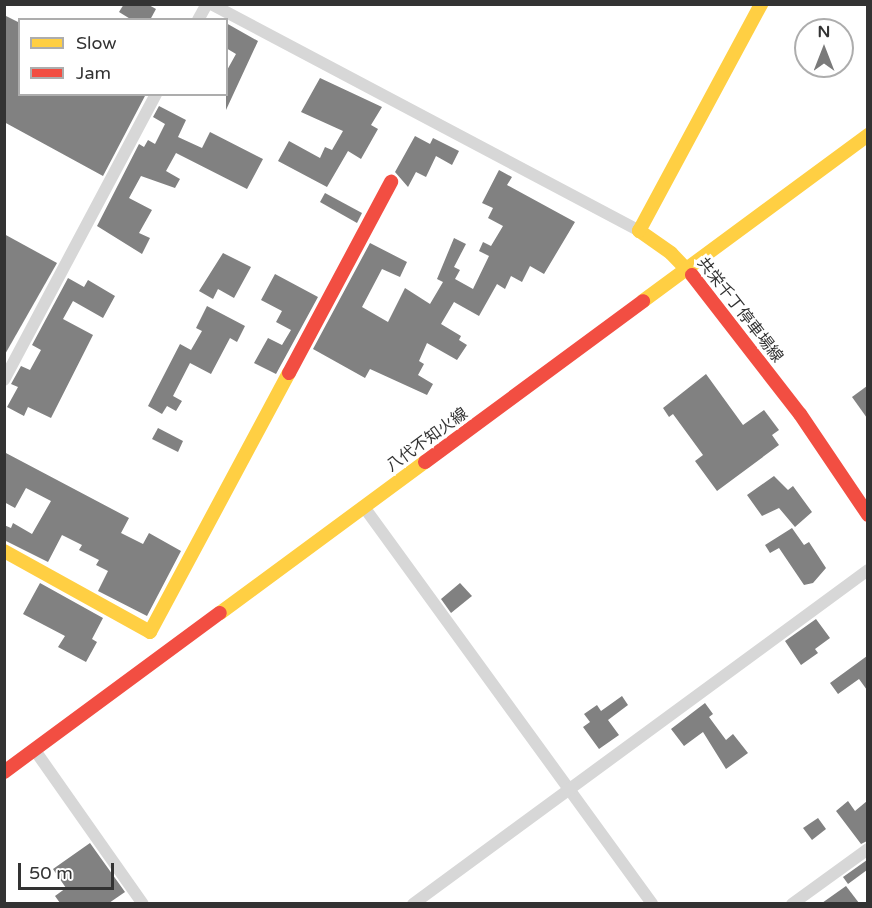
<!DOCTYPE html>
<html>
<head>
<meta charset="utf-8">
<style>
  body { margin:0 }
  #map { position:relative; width:872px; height:908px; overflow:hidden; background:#fff; font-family:"Varela Round","Noto Sans JP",sans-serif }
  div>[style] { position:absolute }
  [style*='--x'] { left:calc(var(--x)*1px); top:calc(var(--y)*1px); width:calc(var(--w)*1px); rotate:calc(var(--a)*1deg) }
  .building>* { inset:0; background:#818181 }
  .street>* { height:12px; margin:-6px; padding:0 6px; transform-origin:6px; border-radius:6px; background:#d7d7d7 }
  .slow>* { height:14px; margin:-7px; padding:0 7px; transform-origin:7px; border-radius:7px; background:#ffcf43 }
  .jam>* { height:14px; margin:-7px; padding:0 7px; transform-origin:7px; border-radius:7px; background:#f24e42 }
  span { translate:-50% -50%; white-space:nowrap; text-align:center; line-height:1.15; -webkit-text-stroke:6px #fff; paint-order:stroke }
  .street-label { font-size:16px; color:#333 }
  .frame { position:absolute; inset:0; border:6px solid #333; pointer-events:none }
  .legend { position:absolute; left:18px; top:18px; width:210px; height:78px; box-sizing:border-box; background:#fff; border:2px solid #adadad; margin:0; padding:8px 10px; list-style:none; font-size:18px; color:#333 }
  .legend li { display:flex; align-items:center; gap:12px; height:30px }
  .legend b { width:30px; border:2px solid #adadad }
  .north { position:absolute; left:794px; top:18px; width:60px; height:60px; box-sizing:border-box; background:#fff; border:2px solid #adadad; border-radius:50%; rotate:0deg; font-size:16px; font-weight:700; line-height:24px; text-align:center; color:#333 }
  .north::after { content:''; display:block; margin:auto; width:21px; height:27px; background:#7a7a7a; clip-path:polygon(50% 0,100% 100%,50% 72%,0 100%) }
  .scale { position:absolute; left:18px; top:863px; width:96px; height:27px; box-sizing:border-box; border:3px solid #333; border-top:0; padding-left:8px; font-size:18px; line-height:21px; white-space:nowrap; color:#333; -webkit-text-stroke:4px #fff; paint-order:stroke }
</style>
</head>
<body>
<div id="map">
  <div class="building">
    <i style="clip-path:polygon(124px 4px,147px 4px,156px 9px,150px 20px,132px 20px,119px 12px)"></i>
    <i style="clip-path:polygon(4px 15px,20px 23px,20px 94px,146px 94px,103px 176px,4px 122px)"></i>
    <i style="clip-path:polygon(226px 23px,258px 41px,226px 110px,226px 72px,236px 54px,226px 48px)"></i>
    <i style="clip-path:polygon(320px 78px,382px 107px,371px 125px,378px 129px,361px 159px,348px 151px,327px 187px,278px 161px,289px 141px,320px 158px,325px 147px,332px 150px,343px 131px,301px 112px)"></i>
    <i style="clip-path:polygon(159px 106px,186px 120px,178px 137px,202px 148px,210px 132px,263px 159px,247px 189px,176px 153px,166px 171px,180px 179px,175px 188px,141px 176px,129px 198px,152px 210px,139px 233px,150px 238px,142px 254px,97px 226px,139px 144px,144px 147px,148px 140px,155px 144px,165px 124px,153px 117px)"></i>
    <i style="clip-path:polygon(415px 136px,430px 144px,433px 138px,459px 151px,452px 165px,436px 156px,426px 177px,416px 172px,408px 187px,395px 172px)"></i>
    <i style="clip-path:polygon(499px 170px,512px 177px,507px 185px,575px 222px,544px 274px,530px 266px,522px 282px,511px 276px,505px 289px,497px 284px,479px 316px,454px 302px,441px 324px,461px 336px,459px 340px,467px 345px,457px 360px,427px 343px,419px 361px,424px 364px,418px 375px,433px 384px,427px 395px,370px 369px,365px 378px,313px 349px,370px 243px,407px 262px,400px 277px,382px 269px,362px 307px,388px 322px,405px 288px,430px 304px,443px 282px,437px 279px,454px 238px,466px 244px,454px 267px,460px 270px,455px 279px,473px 289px,489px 256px,479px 251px,483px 242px,491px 246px,503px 226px,488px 218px,493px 208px,482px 203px)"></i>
    <i style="clip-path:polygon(325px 193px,362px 213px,357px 223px,320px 202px)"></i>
    <i style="clip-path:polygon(4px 234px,57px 263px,4px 356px)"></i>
    <i style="clip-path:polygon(223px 253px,251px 267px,234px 298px,218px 289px,213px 299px,199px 291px)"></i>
    <i style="clip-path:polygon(275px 274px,318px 297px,276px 374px,254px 363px,268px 338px,282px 345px,291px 330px,276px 322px,282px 311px,261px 300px)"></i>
    <i style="clip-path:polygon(68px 278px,84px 287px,88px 280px,115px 296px,103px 318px,73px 301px,63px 319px,93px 335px,51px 418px,28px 407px,24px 416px,7px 407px,18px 387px,11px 384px,21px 366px,30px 370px,41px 350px,32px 345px)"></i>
    <i style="clip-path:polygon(207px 306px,245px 326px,237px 342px,230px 338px,211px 374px,190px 363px,173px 396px,182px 401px,176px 411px,167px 406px,162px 414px,148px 406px,180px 344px,191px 350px,202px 331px,196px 328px)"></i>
    <i style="clip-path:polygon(706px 374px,743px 425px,764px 410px,779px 430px,772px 435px,779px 445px,717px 491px,695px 461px,703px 455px,673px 414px,669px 417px,663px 408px)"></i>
    <i style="clip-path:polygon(867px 386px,867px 418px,852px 397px)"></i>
    <i style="clip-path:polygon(158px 428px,183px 441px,178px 452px,152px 439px)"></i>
    <i style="clip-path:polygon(4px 452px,129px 518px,121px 533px,143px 544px,149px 533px,181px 551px,147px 616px,98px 591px,108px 571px,96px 565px,99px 560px,79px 550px,82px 545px,62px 535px,48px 562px,4px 540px,4px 525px,11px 528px,13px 523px,32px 534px,51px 501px,26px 488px,15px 508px,4px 502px)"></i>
    <i style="clip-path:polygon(774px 476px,788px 490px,793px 486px,812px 512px,795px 527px,779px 508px,762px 516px,747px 495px)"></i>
    <i style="clip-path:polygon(792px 528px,804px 545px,809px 542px,826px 568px,813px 583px,804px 585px,779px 548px,770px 553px,765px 545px)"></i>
    <i style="clip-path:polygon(40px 583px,103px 618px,92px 639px,97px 642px,86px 662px,58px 647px,65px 636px,23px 614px)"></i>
    <i style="clip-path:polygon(460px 583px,472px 596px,451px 613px,441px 599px)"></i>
    <i style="clip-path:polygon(816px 619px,830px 638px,815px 649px,818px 653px,801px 665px,785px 641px)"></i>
    <i style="clip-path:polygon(867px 656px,867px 690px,859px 679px,838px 694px,830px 683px)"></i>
    <i style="clip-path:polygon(622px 696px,628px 705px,608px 720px,619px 735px,599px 749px,583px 727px,590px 722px,584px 714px,597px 705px,601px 711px)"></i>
    <i style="clip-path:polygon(705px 703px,713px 714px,709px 717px,726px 740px,733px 734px,748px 753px,726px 769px,703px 732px,684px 746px,671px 729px)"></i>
    <i style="clip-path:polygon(848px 801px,855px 811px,867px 801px,867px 841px,861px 844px,836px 811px)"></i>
    <i style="clip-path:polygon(818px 818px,826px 829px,812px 840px,803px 828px)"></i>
    <i style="clip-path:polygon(90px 843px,125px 892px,109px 903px,60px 903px,55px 896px,66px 888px,53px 869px)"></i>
    <i style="clip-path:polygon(867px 860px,867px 870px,848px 884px,843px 877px)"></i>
    <i style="clip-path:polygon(846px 886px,859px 903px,822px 903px)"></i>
  </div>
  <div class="street">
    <i style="--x:211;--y:4;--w:484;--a:27.9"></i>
    <i style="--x:198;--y:20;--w:18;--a:-61"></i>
    <i style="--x:4;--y:380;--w:324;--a:-62"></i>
    <i style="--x:364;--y:507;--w:490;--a:54"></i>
    <i style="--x:34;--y:749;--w:189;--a:54.9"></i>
    <i style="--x:413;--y:904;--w:564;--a:-36.28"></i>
    <i style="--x:792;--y:904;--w:94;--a:-35.9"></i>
  </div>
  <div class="slow">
    <i style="--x:692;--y:275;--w:30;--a:-134"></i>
    <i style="--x:671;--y:253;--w:39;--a:-145"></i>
    <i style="--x:639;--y:231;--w:258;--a:-61.7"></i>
    <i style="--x:643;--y:301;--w:280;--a:-36.4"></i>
    <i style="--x:4;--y:551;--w:167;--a:29"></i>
    <i style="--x:150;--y:632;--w:294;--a:-61.8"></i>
    <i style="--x:220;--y:613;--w:255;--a:-36.4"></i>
  </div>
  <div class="jam">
    <i style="--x:692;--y:275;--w:176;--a:52.2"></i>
    <i style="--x:800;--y:414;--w:122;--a:56"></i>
    <i style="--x:289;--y:373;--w:217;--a:-61.9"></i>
    <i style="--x:425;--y:462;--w:271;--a:-36.4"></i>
    <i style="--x:4;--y:772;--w:268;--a:-36.4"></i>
  </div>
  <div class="street-label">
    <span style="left:740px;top:310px;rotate:52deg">共栄千丁停車場線</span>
    <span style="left:427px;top:440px;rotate:-36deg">八代不知火線</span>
  </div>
  <div class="frame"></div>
  <ul class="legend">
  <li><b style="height:8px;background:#ffcf43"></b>Slow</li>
  <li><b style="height:8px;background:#f24e42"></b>Jam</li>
  </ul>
  <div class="north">N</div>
  <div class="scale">50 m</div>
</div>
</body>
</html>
